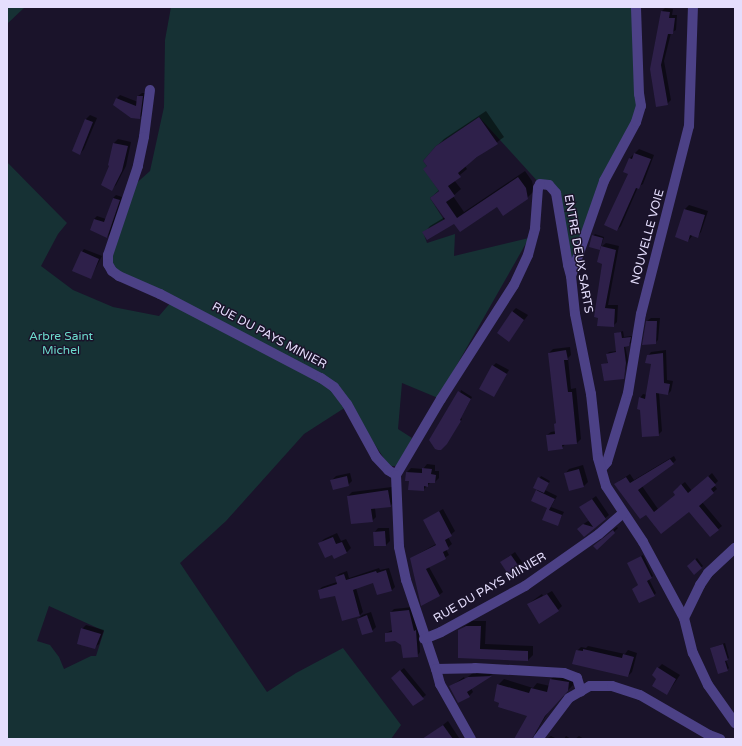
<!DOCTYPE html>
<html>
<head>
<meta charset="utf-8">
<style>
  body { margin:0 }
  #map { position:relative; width:742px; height:746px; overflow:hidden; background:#1a132a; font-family:"Varela Round",sans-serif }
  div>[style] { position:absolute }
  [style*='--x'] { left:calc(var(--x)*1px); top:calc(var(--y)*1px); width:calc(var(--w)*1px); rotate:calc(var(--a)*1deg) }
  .green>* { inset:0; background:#163134 }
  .shadow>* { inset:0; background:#0007 }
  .building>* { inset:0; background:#2e204a }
  .minor>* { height:10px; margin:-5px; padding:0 5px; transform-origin:5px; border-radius:5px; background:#4c4186 }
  span { translate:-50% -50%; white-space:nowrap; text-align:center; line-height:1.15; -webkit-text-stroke:3px #1a132a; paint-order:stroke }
  .street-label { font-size:12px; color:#e5defd }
  .park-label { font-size:12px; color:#6cdbcc }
  .frame { position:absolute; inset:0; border:8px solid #e5defd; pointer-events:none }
</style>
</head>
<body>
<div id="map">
  <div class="green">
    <i style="clip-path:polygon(7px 7px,25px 7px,7px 24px)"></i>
    <i style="clip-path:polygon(evenodd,171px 7px,636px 7px,641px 106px,604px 181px,571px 276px,556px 193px,540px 184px,479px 117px,436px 146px,423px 161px,427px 166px,424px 169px,439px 191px,430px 198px,444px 220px,423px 232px,427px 243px,455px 234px,454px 256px,529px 238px,438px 398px,402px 383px,398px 429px,412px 438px,398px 466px,389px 466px,349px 405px,304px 434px,226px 521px,180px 563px,267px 692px,296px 673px,343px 648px,401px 725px,391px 739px,7px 739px,7px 162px,67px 223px,58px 234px,41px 266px,73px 290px,113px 307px,159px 316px,172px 301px,108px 264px,131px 188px,150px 171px,164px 107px,165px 40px,171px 7px,49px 606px,104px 631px,96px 656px,91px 656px,64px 669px,59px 657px,50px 645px,37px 641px,49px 606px)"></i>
  </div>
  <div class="shadow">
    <i style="clip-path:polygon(665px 8px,673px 9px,672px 15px,677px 15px,676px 30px,671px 33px,664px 61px,671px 100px,667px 104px,657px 105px,662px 11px)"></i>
    <i style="clip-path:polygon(142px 93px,145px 93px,143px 115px,139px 118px,117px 98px,120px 95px,138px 102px,138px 96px)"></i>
    <i style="clip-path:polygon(486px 111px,504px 137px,465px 166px,467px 169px,454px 180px,461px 189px,453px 196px,464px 212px,525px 171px,532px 181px,534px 191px,527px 198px,497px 206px,424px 233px,430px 226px,445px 217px,431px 198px,439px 190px,428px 166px,437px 146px,444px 139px)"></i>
    <i style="clip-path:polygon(90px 115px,97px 118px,84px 149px,80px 154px,73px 151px,86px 119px)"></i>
    <i style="clip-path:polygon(118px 139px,131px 142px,126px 166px,116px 185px,112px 189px,111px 165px,109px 165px,114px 143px)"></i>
    <i style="clip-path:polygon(639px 149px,654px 155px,643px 184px,638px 187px,621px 226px,617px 230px,629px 173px,624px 171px,630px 158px)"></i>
    <i style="clip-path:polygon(116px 195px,122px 197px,110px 234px,107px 237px,94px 219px,97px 216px,106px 219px,113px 198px)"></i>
    <i style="clip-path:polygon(689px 205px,708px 211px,701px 232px,697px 237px,693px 235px,688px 241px,676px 237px,685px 209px)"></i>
    <i style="clip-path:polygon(595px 234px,604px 237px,601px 247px,606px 243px,619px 246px,608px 305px,618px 305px,617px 322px,613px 326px,598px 325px,603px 264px,602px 247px,599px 249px,593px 236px)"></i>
    <i style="clip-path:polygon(84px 249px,102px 256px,91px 277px,82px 252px)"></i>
    <i style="clip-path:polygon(516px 308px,528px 315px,509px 340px,512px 312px)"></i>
    <i style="clip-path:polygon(651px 318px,660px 318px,658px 340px,655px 343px,647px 321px)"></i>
    <i style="clip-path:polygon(623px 331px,624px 337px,632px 336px,631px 343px,625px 346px,628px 360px,623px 378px,602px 365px,609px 362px,607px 354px,609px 352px,617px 351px,615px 334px)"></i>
    <i style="clip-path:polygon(570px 347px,571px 355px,568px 358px,571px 389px,576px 388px,581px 439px,577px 443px,566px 443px,562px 448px,547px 435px,551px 432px,556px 431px,555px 424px,557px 422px,549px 353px,553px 349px)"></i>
    <i style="clip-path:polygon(666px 350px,667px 380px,673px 381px,671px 391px,668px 394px,659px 393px,662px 431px,658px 435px,640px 398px,643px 394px,647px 395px,653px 363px,648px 356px,651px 352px)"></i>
    <i style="clip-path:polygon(496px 363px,509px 370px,493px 396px,493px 366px)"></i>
    <i style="clip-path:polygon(461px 390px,472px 397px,461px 418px,462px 419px,443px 447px)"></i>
    <i style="clip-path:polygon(674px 456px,676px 460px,673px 463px,642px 486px,658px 509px,676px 495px,677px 488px,685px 482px,692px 491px,712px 473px,718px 481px,714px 485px,717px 489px,702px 502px,722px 526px,710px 536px,689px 510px,661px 532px,619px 481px,630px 474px,634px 480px)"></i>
    <i style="clip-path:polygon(427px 464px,435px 465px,435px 471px,439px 471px,439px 478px,435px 482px,431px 482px,423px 490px,410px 480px,407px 472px,411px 468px,423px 469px)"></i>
    <i style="clip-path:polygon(583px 465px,588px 482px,584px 486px,565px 474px,569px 469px)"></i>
    <i style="clip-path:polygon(350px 473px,352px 481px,348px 485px,331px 481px,336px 476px)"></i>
    <i style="clip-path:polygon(541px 476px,550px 481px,545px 490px,557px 496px,551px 507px,564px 512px,557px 525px,543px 519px,548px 508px,532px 501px,538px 489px,534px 488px)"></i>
    <i style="clip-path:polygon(392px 487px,394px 502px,390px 506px,375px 508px,376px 517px,372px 521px,348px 496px,352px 492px)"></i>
    <i style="clip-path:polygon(596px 496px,609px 515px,584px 535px,582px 525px,588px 521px,590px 522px,581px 507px)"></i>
    <i style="clip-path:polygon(443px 509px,455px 531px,448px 537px,452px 544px,446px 549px,449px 555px,429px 567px,443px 592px,439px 595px,411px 558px,436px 544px,424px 520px)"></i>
    <i style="clip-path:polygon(617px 527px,618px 528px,597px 549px,598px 542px)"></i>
    <i style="clip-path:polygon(378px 528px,389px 528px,390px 541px,386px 545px,374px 533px)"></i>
    <i style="clip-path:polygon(337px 533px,341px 541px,346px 539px,351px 548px,346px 553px,333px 554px,320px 543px,324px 539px)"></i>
    <i style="clip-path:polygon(515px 552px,526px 568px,512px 578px,501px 562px)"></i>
    <i style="clip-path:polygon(643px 555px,653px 576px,649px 579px,656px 593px,654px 595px,630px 562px)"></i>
    <i style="clip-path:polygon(697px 558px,703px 566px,694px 574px,688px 566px)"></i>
    <i style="clip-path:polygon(379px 568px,380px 570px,389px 568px,395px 587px,392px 590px,378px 594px,374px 582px,356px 588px,363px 612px,360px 615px,343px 620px,336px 594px,319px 590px,322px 587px,337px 582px,336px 577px,339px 574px,347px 571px,349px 578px)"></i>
    <i style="clip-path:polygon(552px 591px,562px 606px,558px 610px,528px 604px,542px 594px,543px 596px)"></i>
    <i style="clip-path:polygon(413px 607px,419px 628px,420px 652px,417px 656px,386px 633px,392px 630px,391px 612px,394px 609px)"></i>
    <i style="clip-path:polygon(371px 612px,376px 627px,372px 631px,358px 619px,362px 615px)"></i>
    <i style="clip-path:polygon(472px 621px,486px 621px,485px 644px,533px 646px,533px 655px,528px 660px,459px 657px,459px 630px)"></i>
    <i style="clip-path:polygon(86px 625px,104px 630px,99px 644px,94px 648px,82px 629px)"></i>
    <i style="clip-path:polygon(725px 643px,729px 658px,726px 660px,729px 668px,727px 670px,711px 648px)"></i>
    <i style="clip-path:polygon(588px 646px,625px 654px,628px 650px,637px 653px,632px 672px,628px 676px,577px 651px,581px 647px,586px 648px)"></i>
    <i style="clip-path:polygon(662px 664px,680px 675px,667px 694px,658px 668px)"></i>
    <i style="clip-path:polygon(404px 668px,426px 695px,413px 705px,395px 675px)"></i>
    <i style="clip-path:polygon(473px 673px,494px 673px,471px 688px,473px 692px,469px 696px,450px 687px,464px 677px,465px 679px)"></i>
    <i style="clip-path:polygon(557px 674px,574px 676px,573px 685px,550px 709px,538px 729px,537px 735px,542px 739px,515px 739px,528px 715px,498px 685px,504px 679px,533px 688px,537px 683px,550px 686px,551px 679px)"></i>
    <i style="clip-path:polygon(448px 721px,459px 738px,431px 739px,429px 736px)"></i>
    <i style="clip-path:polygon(551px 736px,557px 739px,546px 739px)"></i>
    <i style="clip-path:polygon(566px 736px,571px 739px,564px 739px)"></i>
    <i style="clip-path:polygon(579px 736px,584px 739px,575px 739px)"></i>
  </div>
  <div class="building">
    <i style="clip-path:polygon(661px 11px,670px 12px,669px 18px,675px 18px,673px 34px,668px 34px,661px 65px,668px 105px,656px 107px,650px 69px)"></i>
    <i style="clip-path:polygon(137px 96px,143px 96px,140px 119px,131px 118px,113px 105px,116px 98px,136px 106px)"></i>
    <i style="clip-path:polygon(479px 117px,498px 144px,477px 157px,458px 173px,461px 177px,448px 186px,455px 196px,446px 202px,457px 218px,518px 177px,526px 188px,528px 199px,503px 216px,497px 207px,460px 232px,454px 224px,427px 240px,422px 232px,445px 219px,430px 198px,439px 191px,423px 169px,427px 166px,423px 161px,436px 146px)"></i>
    <i style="clip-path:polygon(85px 119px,93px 122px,80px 155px,72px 151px)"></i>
    <i style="clip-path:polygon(113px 143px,128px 146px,122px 171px,112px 191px,101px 185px,109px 166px,108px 165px)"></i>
    <i style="clip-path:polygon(634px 153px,651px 159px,639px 189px,636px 188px,617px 231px,604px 225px,628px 174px,623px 172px,629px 158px,632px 159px)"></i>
    <i style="clip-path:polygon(113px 198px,120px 200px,107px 238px,90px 230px,94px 219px,104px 222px)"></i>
    <i style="clip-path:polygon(684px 209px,705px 215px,698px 238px,690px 235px,688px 242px,675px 237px)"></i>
    <i style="clip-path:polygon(592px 235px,603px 238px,600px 250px,589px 247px)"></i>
    <i style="clip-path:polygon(601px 246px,616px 250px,605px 308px,615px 309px,614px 327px,597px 326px,598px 318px,594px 317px,602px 264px,597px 262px)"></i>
    <i style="clip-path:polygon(81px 251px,99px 259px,91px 279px,72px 271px)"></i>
    <i style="clip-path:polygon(512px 311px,524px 320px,509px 342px,497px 333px)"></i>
    <i style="clip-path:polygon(646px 321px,657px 321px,656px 344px,642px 345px)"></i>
    <i style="clip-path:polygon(621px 332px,622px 338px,631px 337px,629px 346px,624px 347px,626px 363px,624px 379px,604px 381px,601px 364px,608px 363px,606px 354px,616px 352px,614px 333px)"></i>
    <i style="clip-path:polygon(566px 350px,568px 360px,564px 360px,568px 392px,572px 392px,577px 444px,562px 445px,563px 449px,548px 451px,546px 435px,555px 434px,554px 424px,556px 423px,548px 353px)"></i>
    <i style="clip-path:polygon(663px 353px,664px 383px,670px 384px,668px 395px,656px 393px,659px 436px,642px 437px,640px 410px,637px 409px,639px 397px,645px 399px,651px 364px,645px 363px,647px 355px)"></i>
    <i style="clip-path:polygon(492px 365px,507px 374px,494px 397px,479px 389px)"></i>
    <i style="clip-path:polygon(458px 391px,471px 399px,460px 420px,461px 421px,447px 444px,441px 450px,438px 450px,435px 449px,429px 440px)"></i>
    <i style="clip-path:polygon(670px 459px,674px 464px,638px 490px,654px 512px,675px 495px,673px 492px,681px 484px,688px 493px,708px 476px,716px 485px,711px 489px,714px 493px,699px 506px,719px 530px,710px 537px,689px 512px,661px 534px,646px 515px,640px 519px,614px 484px,626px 477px,630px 483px)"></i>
    <i style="clip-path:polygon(422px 468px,432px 469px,431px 474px,436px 475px,435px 483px,428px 483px,428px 487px,424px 486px,424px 491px,408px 490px,409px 481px,405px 481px,406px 472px,422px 473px)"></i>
    <i style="clip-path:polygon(579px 469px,584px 487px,569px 491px,564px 473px)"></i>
    <i style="clip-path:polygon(347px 476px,349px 486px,333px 490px,330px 480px)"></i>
    <i style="clip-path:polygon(538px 477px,549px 483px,544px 493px,533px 488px)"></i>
    <i style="clip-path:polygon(388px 490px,391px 507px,371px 509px,373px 522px,351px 524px,347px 496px)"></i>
    <i style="clip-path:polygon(536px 490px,555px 499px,549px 510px,562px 515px,558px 526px,542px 520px,547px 508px,531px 501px)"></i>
    <i style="clip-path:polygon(592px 499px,606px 519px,584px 537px,577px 529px,583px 524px,593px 527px,579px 507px)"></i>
    <i style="clip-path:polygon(439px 511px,452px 536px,445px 540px,449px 549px,443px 552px,446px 559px,426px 569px,440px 596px,421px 606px,410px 558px,436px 545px,423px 520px)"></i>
    <i style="clip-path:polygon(613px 530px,615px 533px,597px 550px,593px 546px)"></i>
    <i style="clip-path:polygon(385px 531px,386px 546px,374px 546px,373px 532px)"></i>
    <i style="clip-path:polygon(333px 537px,336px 544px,342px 542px,347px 553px,334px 559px,332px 555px,325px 558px,318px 543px)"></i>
    <i style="clip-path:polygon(511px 555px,523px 572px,512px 580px,500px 562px)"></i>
    <i style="clip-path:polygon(641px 556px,652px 578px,647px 581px,655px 596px,639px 603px,632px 589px,638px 585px,627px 563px)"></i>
    <i style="clip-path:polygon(695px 559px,702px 568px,694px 575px,687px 566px)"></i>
    <i style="clip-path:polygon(386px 570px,392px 591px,377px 595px,373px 583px,353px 590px,360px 616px,342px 621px,335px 596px,320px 599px,318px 590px,337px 584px,335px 577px,344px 574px,346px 580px,376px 571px,377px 573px)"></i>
    <i style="clip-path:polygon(547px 594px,559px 611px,539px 624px,527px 604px)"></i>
    <i style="clip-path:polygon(409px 610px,414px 631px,416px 630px,418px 657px,403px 658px,401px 645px,395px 641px,385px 642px,385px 633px,392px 632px,390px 612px)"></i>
    <i style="clip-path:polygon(367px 615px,373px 632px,362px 635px,357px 619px)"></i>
    <i style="clip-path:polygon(466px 626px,481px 626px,480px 649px,528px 651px,528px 661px,458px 658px,458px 630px)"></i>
    <i style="clip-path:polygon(81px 628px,101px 634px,95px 649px,77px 644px)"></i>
    <i style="clip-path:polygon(723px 644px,728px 660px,725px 661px,728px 671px,718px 674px,710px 648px)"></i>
    <i style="clip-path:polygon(583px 649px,622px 658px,623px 654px,634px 657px,628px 677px,572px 664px,576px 650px,583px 651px)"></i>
    <i style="clip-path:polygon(657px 667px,676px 679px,667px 695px,652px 686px,656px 679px,652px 675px)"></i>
    <i style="clip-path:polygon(400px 670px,424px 699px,413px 706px,391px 678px)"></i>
    <i style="clip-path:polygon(492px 676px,467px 692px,470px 697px,458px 703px,449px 686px,468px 677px)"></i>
    <i style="clip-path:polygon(550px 679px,569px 682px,568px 691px,545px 716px,532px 739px,514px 739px,527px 716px,498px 707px,499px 703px,494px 701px,497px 684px,529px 693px,531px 688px,547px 692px)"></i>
    <i style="clip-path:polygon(443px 725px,453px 739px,422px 739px)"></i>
  </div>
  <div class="minor">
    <i style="--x:150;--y:90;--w:47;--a:97.3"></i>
    <i style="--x:144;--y:137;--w:30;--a:102"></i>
    <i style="--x:138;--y:166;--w:94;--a:108.6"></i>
    <i style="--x:108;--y:255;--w:9;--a:90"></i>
    <i style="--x:108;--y:264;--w:8;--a:60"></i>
    <i style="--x:112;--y:271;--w:9;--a:36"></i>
    <i style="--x:119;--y:276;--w:45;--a:23.7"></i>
    <i style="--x:160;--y:294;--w:182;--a:27.6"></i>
    <i style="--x:321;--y:378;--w:16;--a:35"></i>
    <i style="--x:334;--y:387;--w:21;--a:53"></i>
    <i style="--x:347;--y:404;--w:60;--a:61.3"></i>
    <i style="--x:376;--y:457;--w:18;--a:47"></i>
    <i style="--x:388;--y:470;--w:9;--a:32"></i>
    <i style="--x:571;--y:276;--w:101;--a:-70.8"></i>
    <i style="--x:604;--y:181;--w:67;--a:-61.5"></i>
    <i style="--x:636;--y:122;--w:17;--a:-73"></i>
    <i style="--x:641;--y:106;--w:12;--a:-99"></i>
    <i style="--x:639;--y:94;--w:87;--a:-92"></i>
    <i style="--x:602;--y:468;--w:8;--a:-50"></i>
    <i style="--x:607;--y:462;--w:72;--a:-73.1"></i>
    <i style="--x:628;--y:393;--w:80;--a:-80.7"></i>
    <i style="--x:641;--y:314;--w:194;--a:-75.7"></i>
    <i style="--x:689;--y:126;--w:119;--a:-88.1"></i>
    <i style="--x:396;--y:475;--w:88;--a:-59.4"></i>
    <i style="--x:441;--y:399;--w:135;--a:-57.4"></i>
    <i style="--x:514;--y:285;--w:33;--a:-65"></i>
    <i style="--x:528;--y:255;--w:28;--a:-75"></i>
    <i style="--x:535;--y:228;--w:40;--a:-85.7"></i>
    <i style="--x:538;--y:188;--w:4;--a:-63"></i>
    <i style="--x:540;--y:184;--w:9;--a:6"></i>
    <i style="--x:549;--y:185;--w:11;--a:49"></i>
    <i style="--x:556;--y:193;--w:73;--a:80.5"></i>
    <i style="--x:568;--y:265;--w:11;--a:75"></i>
    <i style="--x:571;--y:276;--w:38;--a:84"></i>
    <i style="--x:575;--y:314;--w:82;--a:78.7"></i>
    <i style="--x:591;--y:394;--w:64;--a:83.8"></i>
    <i style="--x:598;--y:458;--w:29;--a:74"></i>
    <i style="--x:606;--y:486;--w:67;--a:56.5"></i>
    <i style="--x:643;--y:542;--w:86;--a:61.7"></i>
    <i style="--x:684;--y:618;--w:36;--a:76"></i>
    <i style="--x:693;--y:653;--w:35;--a:65"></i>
    <i style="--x:708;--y:685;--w:47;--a:54.6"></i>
    <i style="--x:396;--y:475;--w:72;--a:87.6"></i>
    <i style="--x:399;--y:547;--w:34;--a:78"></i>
    <i style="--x:406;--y:580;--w:94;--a:71.4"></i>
    <i style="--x:436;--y:669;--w:39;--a:-1"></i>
    <i style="--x:475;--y:668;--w:89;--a:3.2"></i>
    <i style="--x:564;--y:673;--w:14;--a:21"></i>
    <i style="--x:577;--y:678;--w:14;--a:73"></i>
    <i style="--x:684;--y:618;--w:37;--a:-64"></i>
    <i style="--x:700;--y:585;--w:14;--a:-56"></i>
    <i style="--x:708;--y:573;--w:37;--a:-43"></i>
    <i style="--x:424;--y:639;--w:18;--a:-22"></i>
    <i style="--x:441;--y:632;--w:96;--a:-28.7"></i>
    <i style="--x:525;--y:586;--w:90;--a:-35.1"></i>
    <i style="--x:599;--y:534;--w:32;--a:-41"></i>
    <i style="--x:436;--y:669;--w:16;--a:75"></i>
    <i style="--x:440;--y:684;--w:63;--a:60.6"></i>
    <i style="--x:538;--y:739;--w:51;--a:-52.9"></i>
    <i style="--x:569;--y:698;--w:24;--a:-30"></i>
    <i style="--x:590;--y:686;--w:22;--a:0"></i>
    <i style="--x:612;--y:686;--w:29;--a:18"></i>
    <i style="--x:640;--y:695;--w:80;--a:30.1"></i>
    <i style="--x:709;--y:735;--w:12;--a:20"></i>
  </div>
  <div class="street-label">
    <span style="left:648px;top:237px;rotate:-75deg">NOUVELLE VOIE</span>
    <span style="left:578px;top:254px;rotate:80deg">ENTRE DEUX SARTS</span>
    <span style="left:269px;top:336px;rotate:28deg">RUE DU PAYS MINIER</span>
    <span style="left:490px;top:588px;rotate:-30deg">RUE DU PAYS MINIER</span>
  </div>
  <div class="park-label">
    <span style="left:61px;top:344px">Arbre Saint<br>Michel</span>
  </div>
  <div class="frame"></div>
</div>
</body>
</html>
